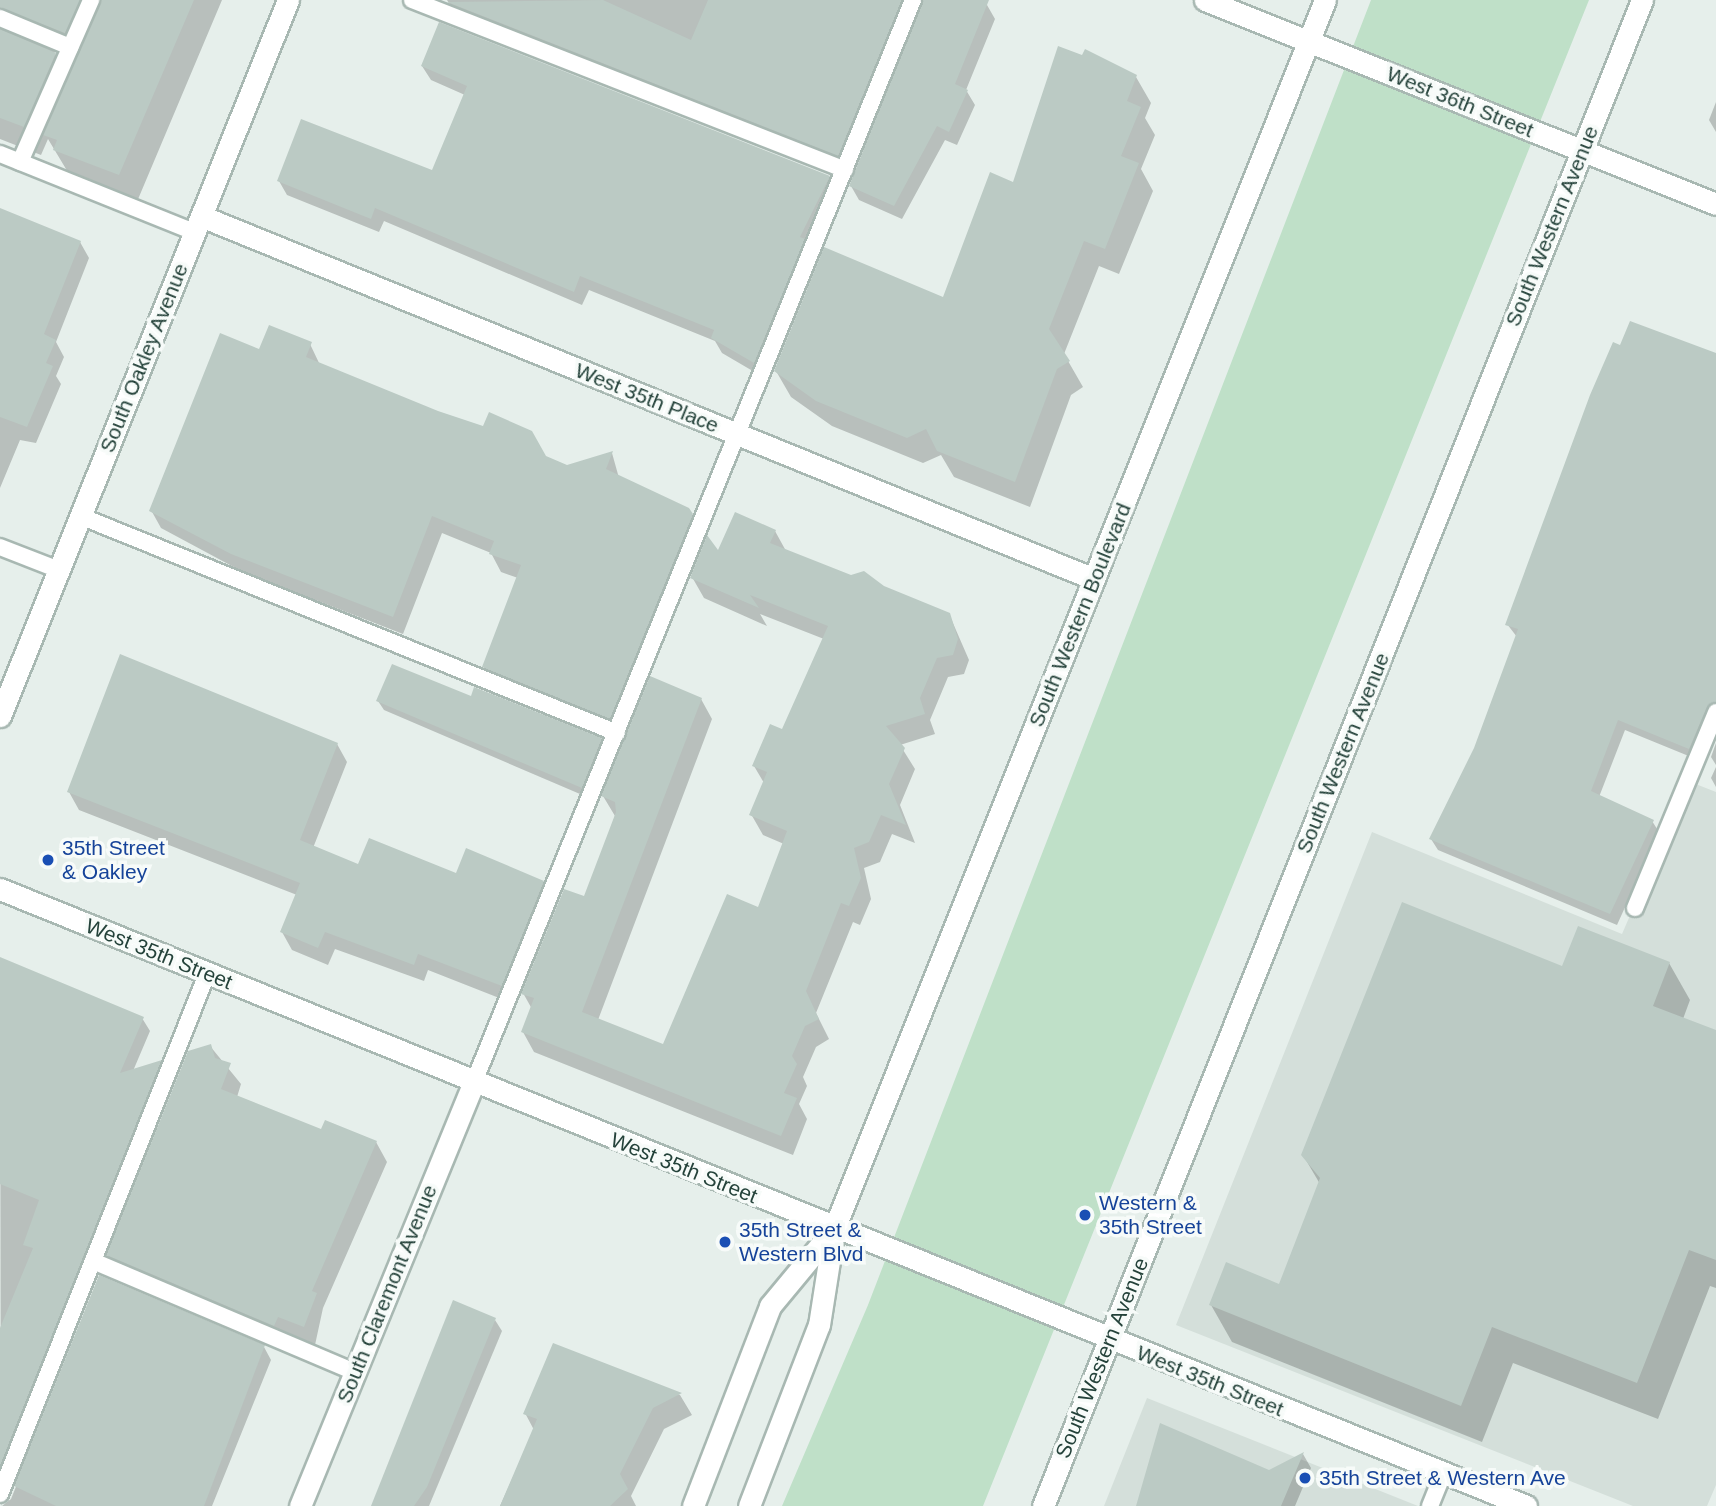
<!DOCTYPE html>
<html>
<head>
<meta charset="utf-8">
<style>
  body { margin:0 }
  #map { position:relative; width:1716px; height:1506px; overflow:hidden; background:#e6efeb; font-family:Helvetica,sans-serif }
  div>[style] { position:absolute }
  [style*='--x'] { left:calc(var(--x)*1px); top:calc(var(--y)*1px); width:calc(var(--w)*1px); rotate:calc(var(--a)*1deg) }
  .built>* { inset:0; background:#d4dfda }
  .green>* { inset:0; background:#bfe0c8 }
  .shadow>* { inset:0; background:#0003 }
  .building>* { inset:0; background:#bbcac4 }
  .roads { filter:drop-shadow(2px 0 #a8b8b2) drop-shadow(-2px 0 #a8b8b2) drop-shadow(0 2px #a8b8b2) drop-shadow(0 -2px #a8b8b2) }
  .service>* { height:16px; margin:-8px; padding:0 8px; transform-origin:8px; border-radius:8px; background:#fff }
  .minor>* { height:21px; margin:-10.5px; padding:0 10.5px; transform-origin:10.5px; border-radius:10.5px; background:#fff }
  .tertiary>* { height:21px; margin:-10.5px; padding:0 10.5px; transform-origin:10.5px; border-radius:10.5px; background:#fff }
  .secondary>* { height:21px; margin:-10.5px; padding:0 10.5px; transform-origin:10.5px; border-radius:10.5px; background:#fff }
  .dots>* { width:19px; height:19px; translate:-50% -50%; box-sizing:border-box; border:4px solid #f7fbf9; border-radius:50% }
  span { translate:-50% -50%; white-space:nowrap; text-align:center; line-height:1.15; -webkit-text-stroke:7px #f7fbf9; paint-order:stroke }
  .street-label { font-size:21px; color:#24423a }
  .transit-label { font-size:21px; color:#164399 }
  .left { translate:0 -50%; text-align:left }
</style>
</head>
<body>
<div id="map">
  <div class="built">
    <i style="clip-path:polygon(1688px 781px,1716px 792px,1716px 1485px,1707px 1506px,1633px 1506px,1176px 1325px,1372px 832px,1622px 934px)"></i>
    <i style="clip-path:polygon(1147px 1398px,1418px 1506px,1104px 1506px)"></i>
  </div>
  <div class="green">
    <i style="clip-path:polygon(1371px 0,1589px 0,983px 1506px,782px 1506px,868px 1305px)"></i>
  </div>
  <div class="shadow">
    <i style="clip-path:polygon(evenodd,0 0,222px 0,136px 204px,72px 179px,48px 139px,41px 155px,0 139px,0 0,53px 50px,78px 60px,70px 79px,53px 50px)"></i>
    <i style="clip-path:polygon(447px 0,968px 0,987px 5px,995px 19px,966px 90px,975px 105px,957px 145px,945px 140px,902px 219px,859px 200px,851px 186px,924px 5px,919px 3px,846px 169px,457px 16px)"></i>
    <i style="clip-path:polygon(422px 66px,829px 177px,838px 192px,763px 377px,722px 353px,715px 341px,589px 290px,582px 305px,384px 221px,379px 232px,287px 195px,279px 181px,433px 172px,465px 95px,431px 80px)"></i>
    <i style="clip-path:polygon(1136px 77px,1151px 103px,1145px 118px,1155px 135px,1141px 169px,1153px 191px,1119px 274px,1099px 266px,1064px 354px,1083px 387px,1071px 395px,1030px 507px,954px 477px,941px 455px,923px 463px,832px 426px,791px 397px,776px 371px,944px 300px,1014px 185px)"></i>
    <i style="clip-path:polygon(1716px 102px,1716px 132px,1709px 120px)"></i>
    <i style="clip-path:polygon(0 210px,80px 242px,89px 258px,56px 342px,64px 357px,56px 376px,61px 384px,36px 443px,20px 440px,0 488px)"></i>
    <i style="clip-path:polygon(1631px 323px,1716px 357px,1716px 722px,1696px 759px,1625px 730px,1599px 797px,1652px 821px,1659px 832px,1617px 925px,1438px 850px,1431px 839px,1475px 749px,1517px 637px,1507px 624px)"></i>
    <i style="clip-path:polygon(310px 344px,320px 365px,567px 467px,612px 453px,619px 478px,692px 515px,702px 534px,620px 736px,494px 685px,484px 667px,518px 578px,501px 572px,491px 553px,442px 533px,403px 634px,243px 572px,161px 528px,151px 510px,260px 351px)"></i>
    <i style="clip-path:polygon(775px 531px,786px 551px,949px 614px,969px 660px,964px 674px,948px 677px,930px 720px,935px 734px,900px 745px,915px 769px,900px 805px,915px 843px,892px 834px,880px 862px,864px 868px,871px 899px,860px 925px,853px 922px,816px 1013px,829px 1039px,816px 1047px,803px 1077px,807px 1086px,799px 1104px,807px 1119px,793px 1155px,534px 1052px,523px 1032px,532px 1009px,523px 993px,585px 898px,615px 816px,603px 796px,701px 699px,712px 719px,598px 1020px,664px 1047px,759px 909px,784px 844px,763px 835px,751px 814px,764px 783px,754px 766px,783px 731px,824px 639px,760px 614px,767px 626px,704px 598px,692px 577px,718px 553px)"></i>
    <i style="clip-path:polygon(472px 699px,601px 740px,607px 750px,587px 797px,384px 710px,378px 701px)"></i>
    <i style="clip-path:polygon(1716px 743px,1716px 765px,1711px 757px)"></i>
    <i style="clip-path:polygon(337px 744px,347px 762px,313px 848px,359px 866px,543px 883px,553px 901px,512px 1003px,428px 970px,424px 981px,335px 949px,328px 965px,292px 950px,282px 932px,297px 895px,79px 810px,69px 792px)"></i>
    <i style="clip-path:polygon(1716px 767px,1716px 787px,1711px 778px)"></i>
    <i style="clip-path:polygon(0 959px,142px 1018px,150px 1031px,133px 1071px,161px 1062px,168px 1074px,1px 1506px)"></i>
    <i style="clip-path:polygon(1669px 963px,1690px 1000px,1683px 1019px,1716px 1032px,1716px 1288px,1710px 1286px,1658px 1419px,1513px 1363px,1482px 1442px,1232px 1342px,1211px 1305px,1280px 1287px,1320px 1184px,1303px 1155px,1563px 968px)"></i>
    <i style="clip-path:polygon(210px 1046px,241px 1084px,237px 1097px,322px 1131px,376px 1142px,387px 1162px,323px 1308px,315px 1345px,289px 1335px,285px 1345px,119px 1275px,108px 1255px)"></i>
    <i style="clip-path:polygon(100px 1277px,264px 1347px,271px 1360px,212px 1506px,2px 1506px,11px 1499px)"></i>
    <i style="clip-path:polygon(495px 1320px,502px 1331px,429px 1506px,373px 1506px)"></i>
    <i style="clip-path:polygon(554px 1345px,680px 1395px,692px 1415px,664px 1429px,631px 1496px,636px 1506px,500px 1506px,534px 1430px,525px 1413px)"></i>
    <i style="clip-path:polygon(1161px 1426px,1269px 1472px,1303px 1454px,1311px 1468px,1295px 1506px,1138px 1506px)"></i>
  </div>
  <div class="building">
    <i style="clip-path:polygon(0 0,80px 0,65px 33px,0 8px)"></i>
    <i style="clip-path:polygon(101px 0,194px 0,119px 175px,53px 150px,57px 140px,43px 135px)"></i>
    <i style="clip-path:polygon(603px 0,691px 40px,708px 0,902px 0,838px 156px,447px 2px)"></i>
    <i style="clip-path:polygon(923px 0,989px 0,955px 84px,968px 90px,949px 132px,937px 126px,894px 206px,849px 186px)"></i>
    <i style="clip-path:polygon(439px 22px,830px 176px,800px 237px,805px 239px,754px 363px,711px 338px,714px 330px,580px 276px,574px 292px,375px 208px,371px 219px,277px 181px,301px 119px,432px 170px,467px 86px,421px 66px)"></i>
    <i style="clip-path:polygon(0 29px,56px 53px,24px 127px,0 118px)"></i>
    <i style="clip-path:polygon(1058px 46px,1082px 55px,1085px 49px,1137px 75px,1127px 101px,1141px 107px,1121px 156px,1139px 163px,1105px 249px,1084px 241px,1049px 329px,1070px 361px,1057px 369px,1015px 482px,937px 451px,926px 429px,907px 438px,816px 401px,774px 371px,824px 247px,943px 297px,990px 172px,1013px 182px)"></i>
    <i style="clip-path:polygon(0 208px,81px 241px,44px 334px,56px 340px,46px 363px,53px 366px,27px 427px,0 417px)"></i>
    <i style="clip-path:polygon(1630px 321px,1716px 353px,1716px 702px,1707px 707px,1689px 749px,1618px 720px,1591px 791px,1654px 820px,1610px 914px,1429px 839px,1474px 748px,1518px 629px,1505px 625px,1590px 395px,1613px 342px,1620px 345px)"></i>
    <i style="clip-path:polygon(269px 325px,312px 342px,306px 357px,438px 411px,483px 426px,489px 412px,532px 431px,546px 456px,567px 465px,613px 451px,606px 469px,689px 508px,693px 514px,610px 719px,482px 667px,521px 565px,489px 554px,494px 541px,432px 516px,393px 617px,231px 554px,149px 511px,220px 333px,259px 349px)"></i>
    <i style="clip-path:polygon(735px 512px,776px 530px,770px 543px,851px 575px,864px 571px,884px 586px,950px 613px,958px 639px,953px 655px,937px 658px,920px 698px,925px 714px,886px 726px,905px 748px,889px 784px,906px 825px,881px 815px,869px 842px,854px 848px,861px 878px,849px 906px,841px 903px,806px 991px,819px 1019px,805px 1026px,792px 1056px,797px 1064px,784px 1093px,797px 1098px,781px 1136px,521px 1032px,534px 998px,521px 994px,564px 889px,584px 896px,616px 812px,615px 802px,601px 796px,650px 676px,702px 698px,582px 1012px,663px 1044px,727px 894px,758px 907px,787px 831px,749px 815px,767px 772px,752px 766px,770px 724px,782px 729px,828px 626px,750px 595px,759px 608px,690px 578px,707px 535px,718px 550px)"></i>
    <i style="clip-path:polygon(120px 654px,338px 743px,300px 840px,358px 864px,369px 838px,456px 873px,466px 848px,544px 881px,502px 986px,418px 954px,414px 965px,325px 932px,318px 948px,280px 932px,300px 883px,67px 792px)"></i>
    <i style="clip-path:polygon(392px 664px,471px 696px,474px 687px,602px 738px,582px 788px,376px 701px)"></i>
    <i style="clip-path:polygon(1402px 902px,1562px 966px,1578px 926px,1670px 962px,1653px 1006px,1716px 1030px,1716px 1260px,1689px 1250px,1637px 1383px,1492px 1327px,1461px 1406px,1209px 1305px,1226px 1262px,1279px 1284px,1320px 1178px,1301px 1155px)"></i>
    <i style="clip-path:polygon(0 957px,144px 1017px,120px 1073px,162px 1060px,0 1466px,0 1328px,33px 1248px,23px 1245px,39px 1200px,0 1184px)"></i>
    <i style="clip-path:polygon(211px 1044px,215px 1058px,231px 1063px,221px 1089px,321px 1129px,325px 1120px,377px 1141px,312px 1291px,317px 1293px,304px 1327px,278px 1317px,274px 1326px,106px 1255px,188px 1051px)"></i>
    <i style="clip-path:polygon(99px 1275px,265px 1345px,204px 1506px,56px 1506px,14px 1486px)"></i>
    <i style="clip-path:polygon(453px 1300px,496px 1318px,427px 1487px,414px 1506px,371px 1506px)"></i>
    <i style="clip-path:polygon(553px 1343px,682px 1393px,653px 1408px,620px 1474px,628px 1489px,610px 1506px,500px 1506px,537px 1419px,523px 1414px)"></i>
    <i style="clip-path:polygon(1160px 1423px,1269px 1470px,1304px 1452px,1281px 1506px,1136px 1506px)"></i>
  </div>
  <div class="roads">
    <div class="service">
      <i style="--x:412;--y:0;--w:465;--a:21.4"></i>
      <i style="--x:0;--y:18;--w:76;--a:22.5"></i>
      <i style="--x:0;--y:154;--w:209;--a:21.9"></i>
      <i style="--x:20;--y:162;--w:177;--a:-66.3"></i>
      <i style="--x:80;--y:516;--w:579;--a:22"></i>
      <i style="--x:0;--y:547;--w:63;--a:21.3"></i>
      <i style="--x:1635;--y:908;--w:212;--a:-67.5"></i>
      <i style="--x:474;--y:1082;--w:1168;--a:-67.92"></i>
      <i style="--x:93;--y:1261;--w:285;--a:23"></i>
      <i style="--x:0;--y:1494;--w:560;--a:-68.29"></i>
      <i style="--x:1430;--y:1506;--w:35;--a:-68"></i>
    </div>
    <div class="minor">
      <i style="--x:1205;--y:0;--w:550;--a:21.76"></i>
      <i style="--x:201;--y:216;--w:964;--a:22.12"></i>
      <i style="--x:0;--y:716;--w:772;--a:-68.09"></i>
      <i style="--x:300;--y:1506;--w:458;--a:-67.7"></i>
    </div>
    <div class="tertiary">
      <i style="--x:693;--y:1506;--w:214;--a:-68.9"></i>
      <i style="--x:770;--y:1306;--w:100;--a:-50.3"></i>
      <i style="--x:749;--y:1506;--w:194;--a:-68.9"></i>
      <i style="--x:819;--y:1325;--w:97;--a:-81.1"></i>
      <i style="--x:834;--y:1229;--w:1323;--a:-68.22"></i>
    </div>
    <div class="secondary">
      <i style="--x:0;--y:889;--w:1646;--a:22.01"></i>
      <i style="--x:1043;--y:1506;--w:1621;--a:-68.31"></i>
    </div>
  </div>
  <div class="dots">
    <i style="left:48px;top:860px;background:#1a4fb4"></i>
    <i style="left:1085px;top:1215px;background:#1a4fb4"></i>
    <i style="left:725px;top:1242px;background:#1a4fb4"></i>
    <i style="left:1305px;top:1478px;background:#1a4fb4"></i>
  </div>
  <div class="street-label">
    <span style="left:1460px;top:102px;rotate:22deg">West 36th Street</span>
    <span style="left:1552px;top:226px;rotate:-68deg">South Western Avenue</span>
    <span style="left:144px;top:358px;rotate:-68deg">South Oakley Avenue</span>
    <span style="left:647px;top:398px;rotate:22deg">West 35th Place</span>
    <span style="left:1080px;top:615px;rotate:-68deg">South Western Boulevard</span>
    <span style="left:1343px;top:753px;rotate:-68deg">South Western Avenue</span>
    <span style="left:159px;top:954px;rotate:22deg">West 35th Street</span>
    <span style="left:684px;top:1168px;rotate:22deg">West 35th Street</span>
    <span style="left:387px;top:1294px;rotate:-68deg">South Claremont Avenue</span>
    <span style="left:1102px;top:1358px;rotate:-68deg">South Western Avenue</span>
    <span style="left:1210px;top:1381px;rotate:22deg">West 35th Street</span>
  </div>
  <div class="transit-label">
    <span class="left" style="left:62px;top:860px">35th Street<br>&amp; Oakley</span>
    <span class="left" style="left:1099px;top:1215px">Western &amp;<br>35th Street</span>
    <span class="left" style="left:739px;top:1242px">35th Street &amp;<br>Western Blvd</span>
    <span class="left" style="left:1319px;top:1478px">35th Street &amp; Western Ave</span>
  </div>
</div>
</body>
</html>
